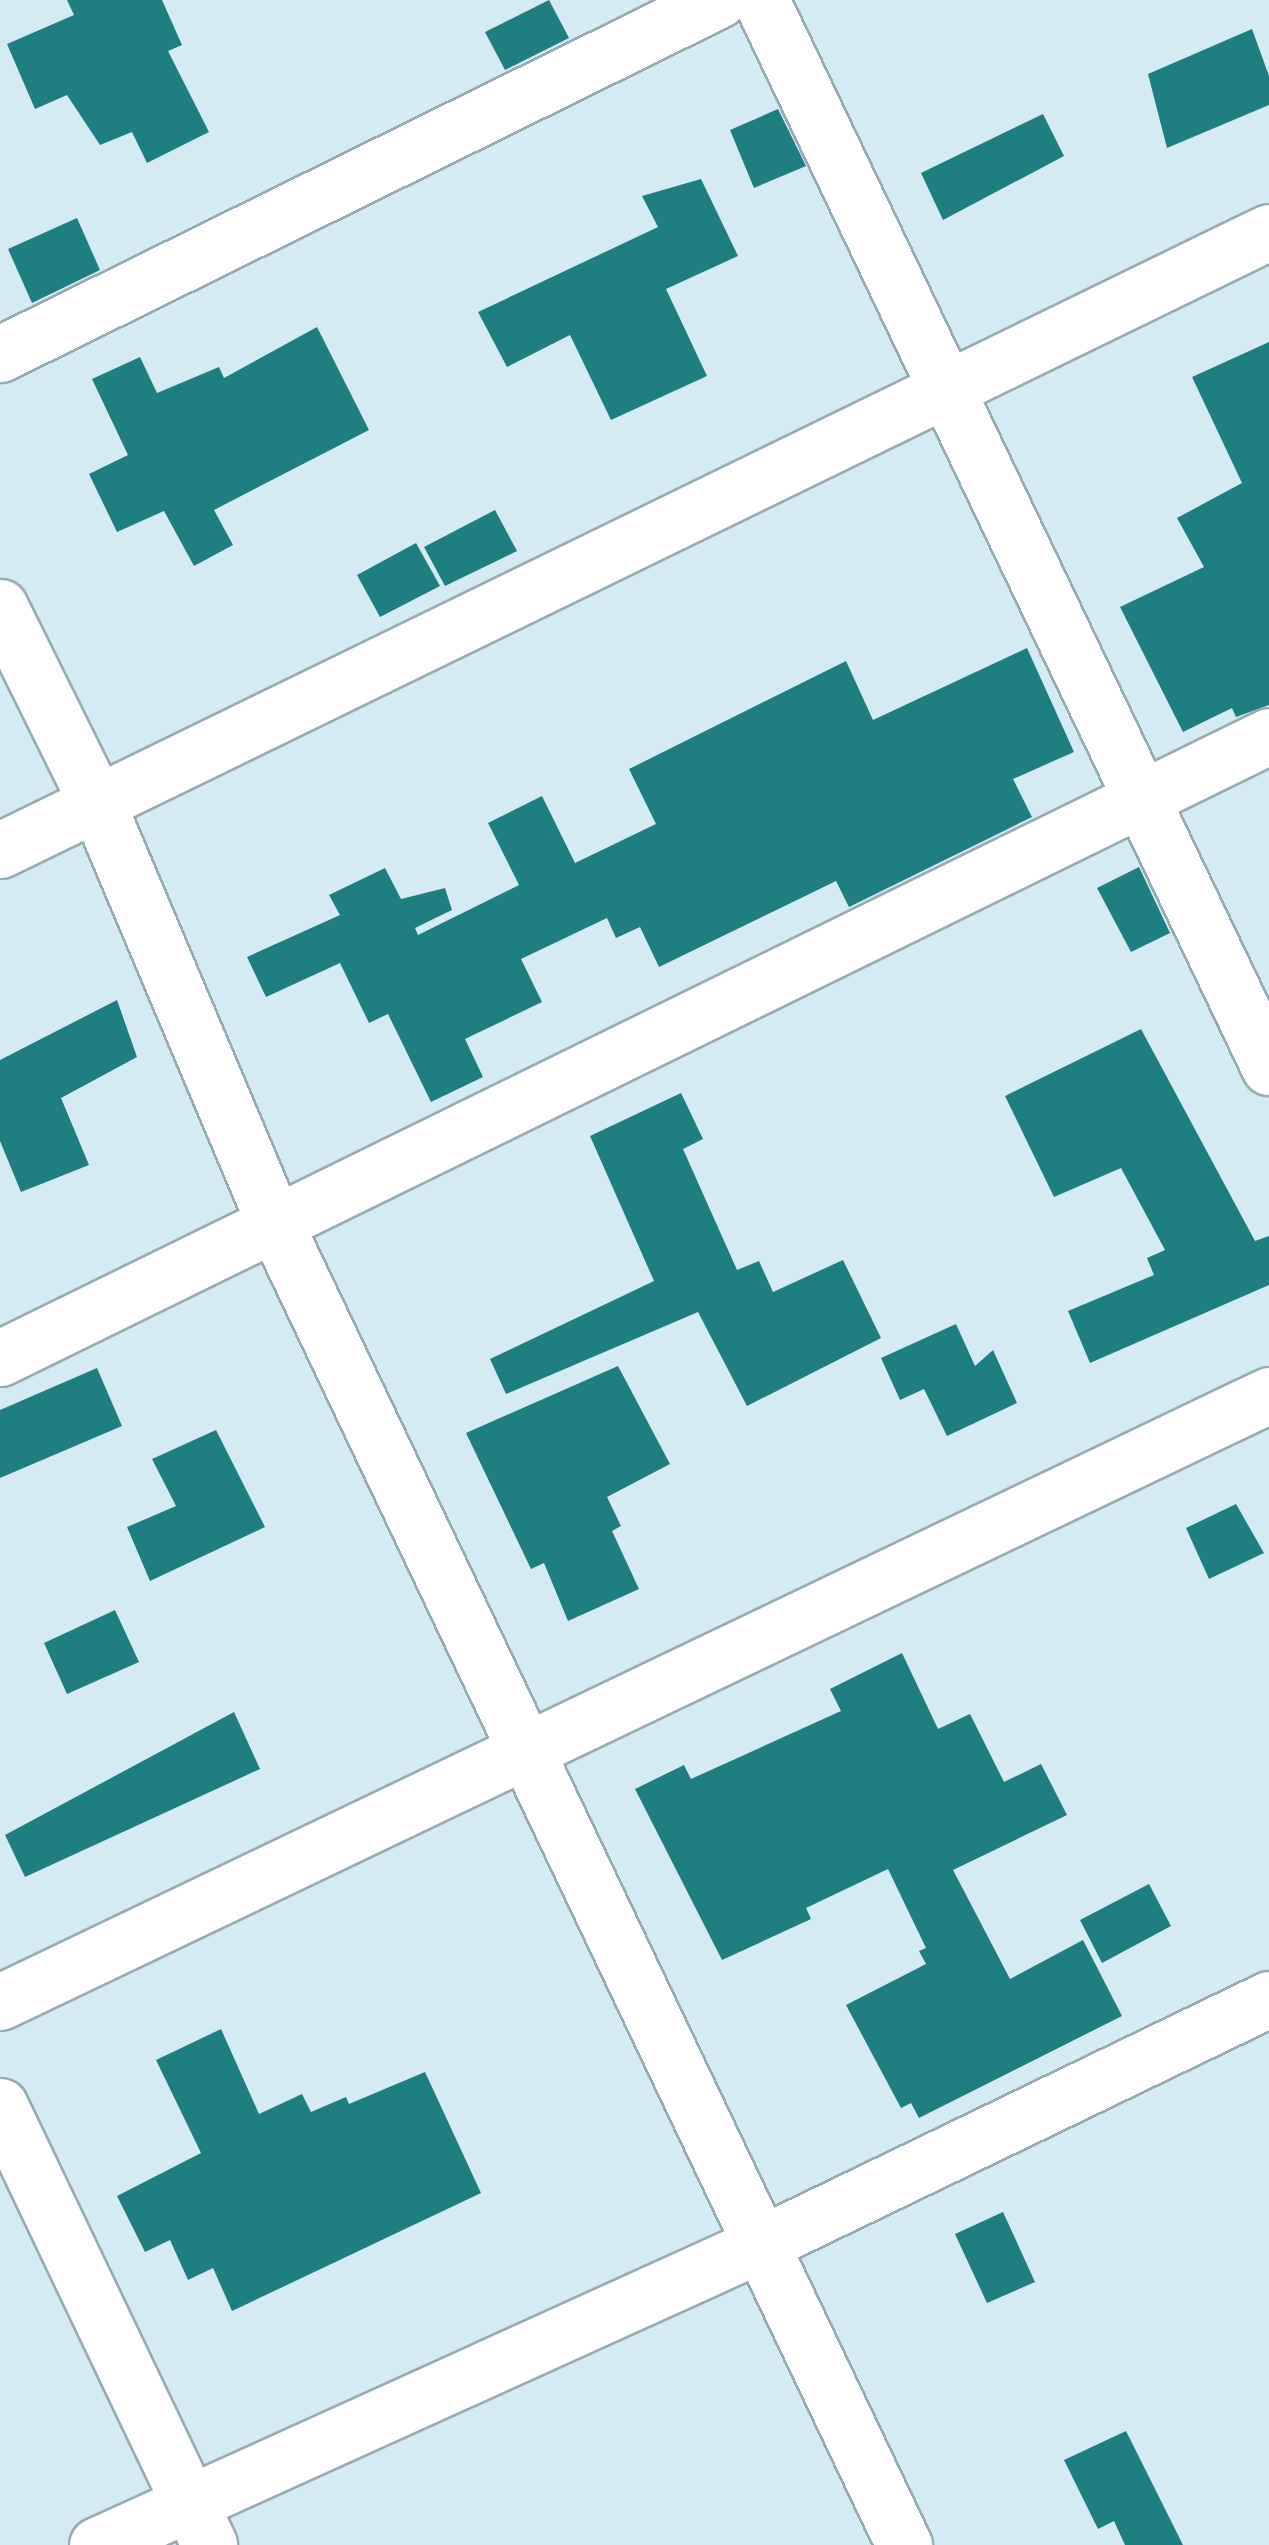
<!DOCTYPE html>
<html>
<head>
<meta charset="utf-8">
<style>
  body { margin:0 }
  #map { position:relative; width:1269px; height:2545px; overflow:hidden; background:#d4ebf3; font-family:"IBM Plex Sans",sans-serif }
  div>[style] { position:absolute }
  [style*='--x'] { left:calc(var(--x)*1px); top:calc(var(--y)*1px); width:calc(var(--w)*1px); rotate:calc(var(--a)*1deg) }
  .building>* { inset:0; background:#1f7e82 }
  .roads { filter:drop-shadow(2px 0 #96abb4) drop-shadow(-2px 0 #96abb4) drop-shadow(0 2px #96abb4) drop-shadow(0 -2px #96abb4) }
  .street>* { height:55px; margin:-27.5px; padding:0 27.5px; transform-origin:27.5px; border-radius:27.5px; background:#fff }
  span { translate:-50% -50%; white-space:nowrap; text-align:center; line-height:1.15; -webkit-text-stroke:8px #d4ebf3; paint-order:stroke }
</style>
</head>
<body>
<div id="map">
  <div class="building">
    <i style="clip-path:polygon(67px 0,162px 0,182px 45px,168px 51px,209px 132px,147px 163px,132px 132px,100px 145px,67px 95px,35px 109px,7px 44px,74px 15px)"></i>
    <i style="clip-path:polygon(549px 0,569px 38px,505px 70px,485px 32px)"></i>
    <i style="clip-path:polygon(1252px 29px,1269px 76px,1269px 105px,1167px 148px,1148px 74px)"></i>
    <i style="clip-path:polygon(778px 109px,806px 166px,754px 188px,730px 130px)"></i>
    <i style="clip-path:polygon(1043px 114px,1064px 156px,943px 220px,921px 173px)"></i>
    <i style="clip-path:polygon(701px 179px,738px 256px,666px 289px,707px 376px,611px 420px,570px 335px,507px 367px,478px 312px,658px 227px,642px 196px)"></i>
    <i style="clip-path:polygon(77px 218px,100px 270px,32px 303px,8px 249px)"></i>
    <i style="clip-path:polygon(317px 327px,369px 430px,214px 510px,233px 545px,194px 566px,164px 511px,117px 532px,89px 474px,128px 455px,92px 379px,140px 357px,157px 393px,219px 367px,224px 378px)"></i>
    <i style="clip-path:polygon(1269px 342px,1269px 705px,1236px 717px,1232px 708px,1183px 732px,1120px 607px,1204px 567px,1177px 518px,1242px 483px,1192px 377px)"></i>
    <i style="clip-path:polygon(495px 510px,517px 551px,445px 586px,424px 547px)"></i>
    <i style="clip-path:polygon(416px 543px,440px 586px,380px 617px,357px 575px)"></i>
    <i style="clip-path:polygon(1027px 648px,1074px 752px,1013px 779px,1032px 817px,849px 907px,836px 881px,659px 967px,640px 927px,616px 938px,607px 918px,521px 959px,542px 1002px,465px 1039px,483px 1077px,431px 1102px,388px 1014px,369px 1023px,340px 963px,266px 997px,247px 957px,340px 915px,329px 895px,385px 868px,401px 899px,445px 888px,452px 910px,415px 928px,418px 935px,519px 885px,488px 823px,542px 796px,575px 863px,656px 824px,629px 769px,846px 661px,873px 720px)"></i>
    <i style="clip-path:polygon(1139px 867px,1170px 933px,1131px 952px,1097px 888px)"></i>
    <i style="clip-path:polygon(117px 1000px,137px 1057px,61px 1098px,89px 1165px,21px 1192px,0 1141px,0 1060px)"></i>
    <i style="clip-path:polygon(1141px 1029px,1255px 1241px,1269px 1236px,1269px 1285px,1090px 1363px,1068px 1311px,1154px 1275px,1147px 1258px,1165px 1250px,1121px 1168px,1054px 1197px,1005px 1096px)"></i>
    <i style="clip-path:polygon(681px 1093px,703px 1139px,683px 1149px,737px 1270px,759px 1261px,773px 1292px,843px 1260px,881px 1338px,747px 1406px,698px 1312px,506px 1394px,490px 1359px,654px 1281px,590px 1136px)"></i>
    <i style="clip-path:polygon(956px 1324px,975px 1366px,993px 1350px,1017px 1403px,947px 1436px,924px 1389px,900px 1400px,881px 1358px)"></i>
    <i style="clip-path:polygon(618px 1366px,670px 1464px,607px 1497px,621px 1526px,612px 1531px,639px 1589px,568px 1621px,544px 1563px,531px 1569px,466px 1433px)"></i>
    <i style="clip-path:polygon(97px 1368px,122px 1426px,0 1478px,0 1410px)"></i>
    <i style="clip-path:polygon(216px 1430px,265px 1527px,150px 1581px,127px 1527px,176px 1506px,152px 1459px)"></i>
    <i style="clip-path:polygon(1236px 1504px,1264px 1553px,1209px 1579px,1186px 1528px)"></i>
    <i style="clip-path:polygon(115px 1610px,139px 1662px,67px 1694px,44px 1643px)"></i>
    <i style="clip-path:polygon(902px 1653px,938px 1729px,970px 1714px,1004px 1782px,1041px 1764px,1067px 1815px,953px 1870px,1010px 1979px,1083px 1940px,1122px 2016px,919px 2118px,911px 2103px,901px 2108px,846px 2005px,926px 1964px,919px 1951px,926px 1948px,888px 1869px,806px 1908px,811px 1919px,722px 1960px,635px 1789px,684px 1765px,691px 1779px,841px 1711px,830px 1689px)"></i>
    <i style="clip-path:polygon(234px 1712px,260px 1769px,25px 1877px,5px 1835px)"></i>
    <i style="clip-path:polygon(1149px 1884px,1171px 1926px,1102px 1963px,1080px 1920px)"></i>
    <i style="clip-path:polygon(221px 2029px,259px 2114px,302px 2094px,311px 2112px,346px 2097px,349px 2104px,425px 2072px,481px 2193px,232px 2311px,213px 2268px,188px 2280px,170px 2240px,145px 2252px,117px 2196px,201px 2153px,156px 2060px)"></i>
    <i style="clip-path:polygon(1003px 2212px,1035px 2282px,987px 2303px,955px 2234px)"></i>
    <i style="clip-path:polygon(1126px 2431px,1183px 2545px,1125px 2545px,1114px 2521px,1098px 2529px,1064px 2460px)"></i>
  </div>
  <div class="roads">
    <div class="street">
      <i style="--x:761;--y:0;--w:1182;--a:64.54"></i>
      <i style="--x:0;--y:354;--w:801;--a:-26.24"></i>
      <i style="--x:0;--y:607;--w:219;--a:63.7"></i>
      <i style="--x:97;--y:803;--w:459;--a:67.1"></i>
      <i style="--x:276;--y:1226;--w:1461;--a:64.54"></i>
      <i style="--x:0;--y:850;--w:1411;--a:-25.97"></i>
      <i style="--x:0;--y:1358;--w:1413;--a:-26.11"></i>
      <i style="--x:0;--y:2002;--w:1407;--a:-25.56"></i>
      <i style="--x:0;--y:2106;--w:486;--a:64.5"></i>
      <i style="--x:97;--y:2545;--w:727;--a:-24.38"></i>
      <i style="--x:759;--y:2245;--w:566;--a:-25.75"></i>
    </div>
  </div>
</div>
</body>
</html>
